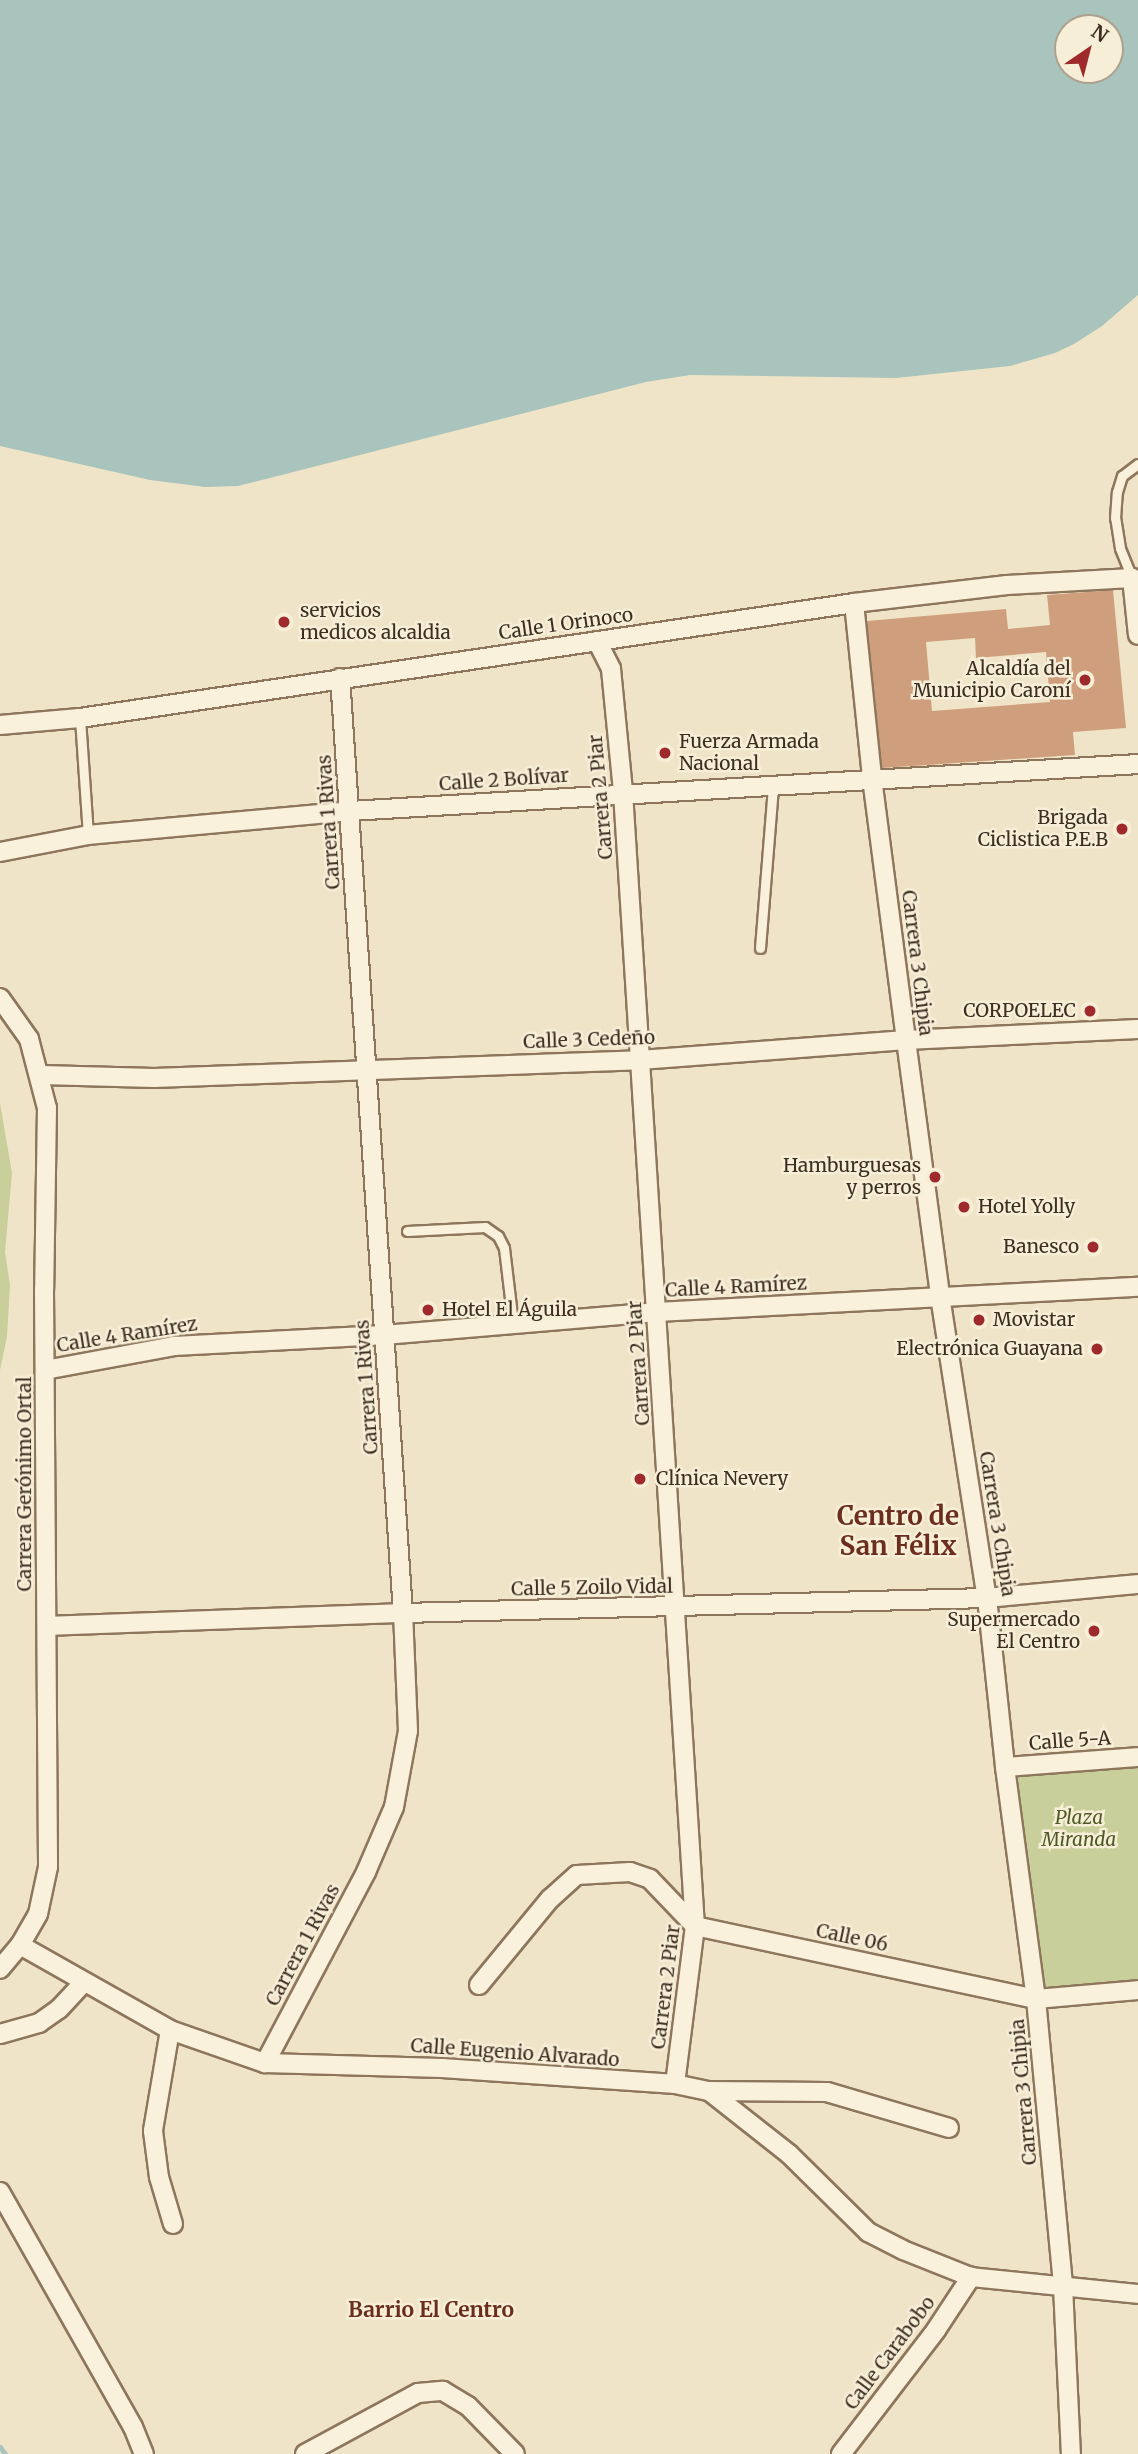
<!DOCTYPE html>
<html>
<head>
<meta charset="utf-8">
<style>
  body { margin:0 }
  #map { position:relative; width:1138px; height:2454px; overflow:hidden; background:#f0e4c8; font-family:Merriweather,serif }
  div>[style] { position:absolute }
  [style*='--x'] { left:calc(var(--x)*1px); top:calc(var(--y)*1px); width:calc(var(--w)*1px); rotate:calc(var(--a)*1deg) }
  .green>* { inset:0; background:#c9cf9b }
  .water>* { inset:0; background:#a9c4bc }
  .stream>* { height:5px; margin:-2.5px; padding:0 2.5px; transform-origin:2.5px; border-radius:2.5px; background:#a9c4bc }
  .building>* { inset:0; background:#cf9f7d }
  .roads { filter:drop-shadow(2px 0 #8d765c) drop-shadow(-2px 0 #8d765c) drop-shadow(0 2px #8d765c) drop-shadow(0 -2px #8d765c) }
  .lane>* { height:9px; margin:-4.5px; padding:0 4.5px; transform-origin:4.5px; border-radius:4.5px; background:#faf1dc }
  .street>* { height:18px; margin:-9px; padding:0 9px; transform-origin:9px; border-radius:9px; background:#faf1dc }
  .dots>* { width:19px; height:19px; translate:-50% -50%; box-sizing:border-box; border:4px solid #f7eed8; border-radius:50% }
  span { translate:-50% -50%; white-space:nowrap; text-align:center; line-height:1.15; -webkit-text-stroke:5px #f7eed8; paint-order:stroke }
  .poi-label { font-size:19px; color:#3d2e20 }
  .left { translate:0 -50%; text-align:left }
  .right { translate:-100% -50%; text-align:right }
  .street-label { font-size:19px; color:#3d2e20 }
  .park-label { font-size:19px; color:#4d5a26; font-style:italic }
  .neighbourhood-label { font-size:21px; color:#6b2e1e; font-weight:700 }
  .district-label { font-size:26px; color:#6b2e1e; font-weight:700 }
  .north { position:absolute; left:1054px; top:14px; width:70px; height:70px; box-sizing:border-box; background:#f7eed8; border:2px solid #ada18e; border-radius:50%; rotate:35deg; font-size:19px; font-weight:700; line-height:28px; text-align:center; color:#3d2e20 }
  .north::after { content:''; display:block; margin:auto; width:24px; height:32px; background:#9e2a2b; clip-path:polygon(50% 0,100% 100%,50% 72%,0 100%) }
</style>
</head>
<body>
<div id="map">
  <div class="green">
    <i style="clip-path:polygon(0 1103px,12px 1173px,5px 1252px,10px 1285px,7px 1337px,0 1370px)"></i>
    <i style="clip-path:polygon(1138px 1763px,1138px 1984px,1043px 1992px,1011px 1772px)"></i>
  </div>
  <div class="water">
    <i style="clip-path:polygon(evenodd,0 0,1138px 0,1138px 295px,1102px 326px,1074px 344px,1055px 353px,1010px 366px,896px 378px,690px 375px,646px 382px,238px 486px,205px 487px,150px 480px,0 446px,0 0,1068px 28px,1110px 28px,1110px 70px,1068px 70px,1068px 28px)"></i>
  </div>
  <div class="stream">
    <i style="--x:0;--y:2447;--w:9;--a:54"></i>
  </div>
  <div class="building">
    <i style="clip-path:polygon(evenodd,1113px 590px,1126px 728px,1073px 732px,1075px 755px,882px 768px,867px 621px,1006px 609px,1008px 629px,1050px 625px,1047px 595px,1113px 590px,975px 638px,976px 658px,1046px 652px,1050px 702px,932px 711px,926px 642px,975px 638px)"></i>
  </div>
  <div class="roads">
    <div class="lane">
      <i style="--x:1132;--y:578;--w:32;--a:-112"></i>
      <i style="--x:1120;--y:548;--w:30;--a:-99"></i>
      <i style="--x:1115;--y:518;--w:26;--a:-86"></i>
      <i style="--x:1117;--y:492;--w:17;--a:-73"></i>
      <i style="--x:1122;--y:476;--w:20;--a:-37"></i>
      <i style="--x:80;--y:718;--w:117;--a:86.1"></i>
      <i style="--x:760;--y:948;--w:164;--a:-85.4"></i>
      <i style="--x:407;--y:1231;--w:78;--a:-2.9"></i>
      <i style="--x:485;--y:1227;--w:16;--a:35"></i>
      <i style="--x:498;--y:1236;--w:13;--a:63"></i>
      <i style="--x:504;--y:1248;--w:76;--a:83.2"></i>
    </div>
    <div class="street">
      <i style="--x:1132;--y:578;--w:57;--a:84"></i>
      <i style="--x:854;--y:603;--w:176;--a:84.1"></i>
      <i style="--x:872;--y:778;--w:264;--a:82.6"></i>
      <i style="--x:906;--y:1040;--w:258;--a:82.4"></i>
      <i style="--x:940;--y:1296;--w:306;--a:81.2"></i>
      <i style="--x:987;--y:1598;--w:170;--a:83.9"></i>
      <i style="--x:1005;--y:1767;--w:234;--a:82.4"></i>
      <i style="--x:1036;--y:1999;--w:288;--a:84.6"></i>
      <i style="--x:1063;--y:2286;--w:168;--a:87.3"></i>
      <i style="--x:597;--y:641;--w:31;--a:63"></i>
      <i style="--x:611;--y:669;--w:124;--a:84.4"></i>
      <i style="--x:623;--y:792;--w:1136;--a:86.37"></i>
      <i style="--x:695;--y:1926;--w:159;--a:97.2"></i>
      <i style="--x:0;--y:725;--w:80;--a:-5"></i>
      <i style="--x:80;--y:718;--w:782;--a:-8.45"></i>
      <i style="--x:854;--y:603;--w:154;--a:-6.7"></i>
      <i style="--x:1007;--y:585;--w:125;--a:-3.2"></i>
      <i style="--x:1132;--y:578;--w:7;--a:27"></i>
      <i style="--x:0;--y:852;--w:90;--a:-10.9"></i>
      <i style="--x:88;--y:835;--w:263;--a:-5.2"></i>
      <i style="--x:350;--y:811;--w:789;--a:-3.41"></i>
      <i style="--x:0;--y:998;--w:50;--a:54.7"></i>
      <i style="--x:29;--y:1039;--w:71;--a:75.4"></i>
      <i style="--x:47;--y:1108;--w:182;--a:90.9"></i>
      <i style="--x:44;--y:1290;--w:577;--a:89.6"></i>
      <i style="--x:48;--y:1867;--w:48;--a:102"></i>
      <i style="--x:38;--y:1914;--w:36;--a:120"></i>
      <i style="--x:20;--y:1945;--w:31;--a:130"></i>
      <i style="--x:41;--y:1075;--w:113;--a:1.5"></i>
      <i style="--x:154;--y:1078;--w:486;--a:-2.1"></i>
      <i style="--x:640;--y:1060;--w:267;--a:-4.3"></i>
      <i style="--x:906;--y:1040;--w:232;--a:-2.7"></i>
      <i style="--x:45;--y:1370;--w:131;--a:-10.5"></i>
      <i style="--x:174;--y:1346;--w:210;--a:-3"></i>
      <i style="--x:384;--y:1335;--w:273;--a:-4.8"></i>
      <i style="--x:656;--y:1312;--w:483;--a:-3"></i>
      <i style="--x:47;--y:1626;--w:356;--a:-2.1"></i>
      <i style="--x:403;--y:1613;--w:584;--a:-1.47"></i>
      <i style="--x:987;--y:1598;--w:152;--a:-5.3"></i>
      <i style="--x:1005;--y:1767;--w:133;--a:-4.3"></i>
      <i style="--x:20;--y:1945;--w:172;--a:29.5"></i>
      <i style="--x:170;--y:2030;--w:101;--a:19.2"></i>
      <i style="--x:265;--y:2063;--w:177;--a:1.6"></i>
      <i style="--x:442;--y:2068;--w:234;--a:3.9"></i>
      <i style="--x:675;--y:2084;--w:35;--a:12"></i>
      <i style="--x:709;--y:2091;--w:102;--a:38.2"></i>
      <i style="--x:789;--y:2154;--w:111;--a:44.6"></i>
      <i style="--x:868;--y:2232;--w:39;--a:27"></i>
      <i style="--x:903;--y:2250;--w:73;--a:21.7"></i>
      <i style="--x:971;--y:2277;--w:168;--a:5.8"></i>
      <i style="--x:479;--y:1985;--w:112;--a:-50.5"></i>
      <i style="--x:550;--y:1899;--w:36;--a:-42"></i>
      <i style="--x:577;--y:1875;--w:53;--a:-3.2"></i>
      <i style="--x:630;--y:1872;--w:21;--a:19"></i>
      <i style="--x:650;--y:1879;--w:65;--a:46.2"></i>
      <i style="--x:695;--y:1926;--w:349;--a:12.1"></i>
      <i style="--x:1036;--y:1999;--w:102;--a:-5"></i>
      <i style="--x:170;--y:2030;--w:102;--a:99.6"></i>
      <i style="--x:153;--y:2131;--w:46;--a:82.6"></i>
      <i style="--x:159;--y:2177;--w:49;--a:73.4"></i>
      <i style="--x:0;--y:2034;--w:41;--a:-15.8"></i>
      <i style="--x:39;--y:2023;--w:24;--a:-35"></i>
      <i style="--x:59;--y:2009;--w:37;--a:-47"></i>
      <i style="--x:265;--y:2063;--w:216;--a:-62.1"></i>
      <i style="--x:366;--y:1872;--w:71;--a:-66.7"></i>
      <i style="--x:394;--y:1807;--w:77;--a:-79.6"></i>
      <i style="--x:408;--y:1731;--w:118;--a:-92.4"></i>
      <i style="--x:403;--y:1613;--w:937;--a:-93.85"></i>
      <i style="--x:709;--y:2091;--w:118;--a:0.5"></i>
      <i style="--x:827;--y:2092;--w:127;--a:16.4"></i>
      <i style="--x:0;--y:2192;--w:270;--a:60.5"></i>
      <i style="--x:133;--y:2427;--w:29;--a:68"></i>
      <i style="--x:305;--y:2454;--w:128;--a:-28.4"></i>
      <i style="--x:418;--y:2393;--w:25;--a:-5"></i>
      <i style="--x:443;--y:2391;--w:29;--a:31"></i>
      <i style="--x:468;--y:2406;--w:67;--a:45.6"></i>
      <i style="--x:841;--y:2454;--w:156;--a:-52.5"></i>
      <i style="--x:936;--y:2330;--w:64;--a:-56.6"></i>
    </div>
  </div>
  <div class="dots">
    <i style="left:284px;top:622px;background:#9e2a2b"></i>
    <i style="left:1085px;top:680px;background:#9e2a2b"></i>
    <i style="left:665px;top:753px;background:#9e2a2b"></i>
    <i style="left:1122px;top:829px;background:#9e2a2b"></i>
    <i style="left:1090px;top:1011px;background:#9e2a2b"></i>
    <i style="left:935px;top:1177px;background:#9e2a2b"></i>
    <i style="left:964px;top:1207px;background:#9e2a2b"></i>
    <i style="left:1093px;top:1247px;background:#9e2a2b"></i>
    <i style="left:428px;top:1310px;background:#9e2a2b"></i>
    <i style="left:979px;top:1320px;background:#9e2a2b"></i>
    <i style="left:1097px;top:1349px;background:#9e2a2b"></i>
    <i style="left:640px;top:1479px;background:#9e2a2b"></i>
    <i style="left:1094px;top:1631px;background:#9e2a2b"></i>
  </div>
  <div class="poi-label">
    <span class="left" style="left:300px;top:622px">servicios<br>medicos alcaldia</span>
    <span class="right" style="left:1071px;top:680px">Alcaldía del<br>Municipio Caroní</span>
    <span class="left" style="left:679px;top:753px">Fuerza Armada<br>Nacional</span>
    <span class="right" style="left:1108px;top:829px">Brigada<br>Ciclistica P.E.B</span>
    <span class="right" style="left:1076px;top:1011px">CORPOELEC</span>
    <span class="right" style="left:921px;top:1177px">Hamburguesas<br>y perros</span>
    <span class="left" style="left:978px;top:1207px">Hotel Yolly</span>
    <span class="right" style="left:1079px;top:1247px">Banesco</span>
    <span class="left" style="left:442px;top:1310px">Hotel El Águila</span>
    <span class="left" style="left:993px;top:1320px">Movistar</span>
    <span class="right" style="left:1083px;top:1349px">Electrónica Guayana</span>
    <span class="left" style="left:656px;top:1479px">Clínica Nevery</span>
    <span class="right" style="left:1080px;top:1631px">Supermercado<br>El Centro</span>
  </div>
  <div class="street-label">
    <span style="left:566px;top:624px;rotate:-8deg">Calle 1 Orinoco</span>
    <span style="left:504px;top:780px;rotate:-4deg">Calle 2 Bolívar</span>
    <span style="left:601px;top:797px;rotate:-95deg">Carrera 2 Piar</span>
    <span style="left:329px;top:822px;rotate:-94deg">Carrera 1 Rivas</span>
    <span style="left:917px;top:963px;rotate:83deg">Carrera 3 Chipia</span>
    <span style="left:589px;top:1040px;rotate:-2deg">Calle 3 Cedeño</span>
    <span style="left:736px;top:1287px;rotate:-3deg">Calle 4 Ramírez</span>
    <span style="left:127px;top:1335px;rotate:-9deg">Calle 4 Ramírez</span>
    <span style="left:639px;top:1363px;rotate:-94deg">Carrera 2 Piar</span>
    <span style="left:367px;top:1387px;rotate:-94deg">Carrera 1 Rivas</span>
    <span style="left:25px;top:1484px;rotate:-90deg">Carrera Gerónimo Ortal</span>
    <span style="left:997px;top:1524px;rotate:81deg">Carrera 3 Chipia</span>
    <span style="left:592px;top:1588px;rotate:-1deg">Calle 5 Zoilo Vidal</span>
    <span style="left:1070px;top:1741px;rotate:-4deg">Calle 5-A</span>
    <span style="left:852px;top:1938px;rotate:12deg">Calle 06</span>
    <span style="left:303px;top:1945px;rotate:-62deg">Carrera 1 Rivas</span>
    <span style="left:666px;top:1987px;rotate:-83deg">Carrera 2 Piar</span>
    <span style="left:515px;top:2053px;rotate:4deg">Calle Eugenio Alvarado</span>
    <span style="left:1024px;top:2092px;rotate:-95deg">Carrera 3 Chipia</span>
    <span style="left:890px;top:2353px;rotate:-53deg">Calle Carabobo</span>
  </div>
  <div class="park-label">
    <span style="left:1079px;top:1829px">Plaza<br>Miranda</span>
  </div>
  <div class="neighbourhood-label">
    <span style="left:431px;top:2310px">Barrio El Centro</span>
  </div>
  <div class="district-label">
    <span style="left:898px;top:1531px">Centro de<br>San Félix</span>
  </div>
  <div class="north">N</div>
</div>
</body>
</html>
